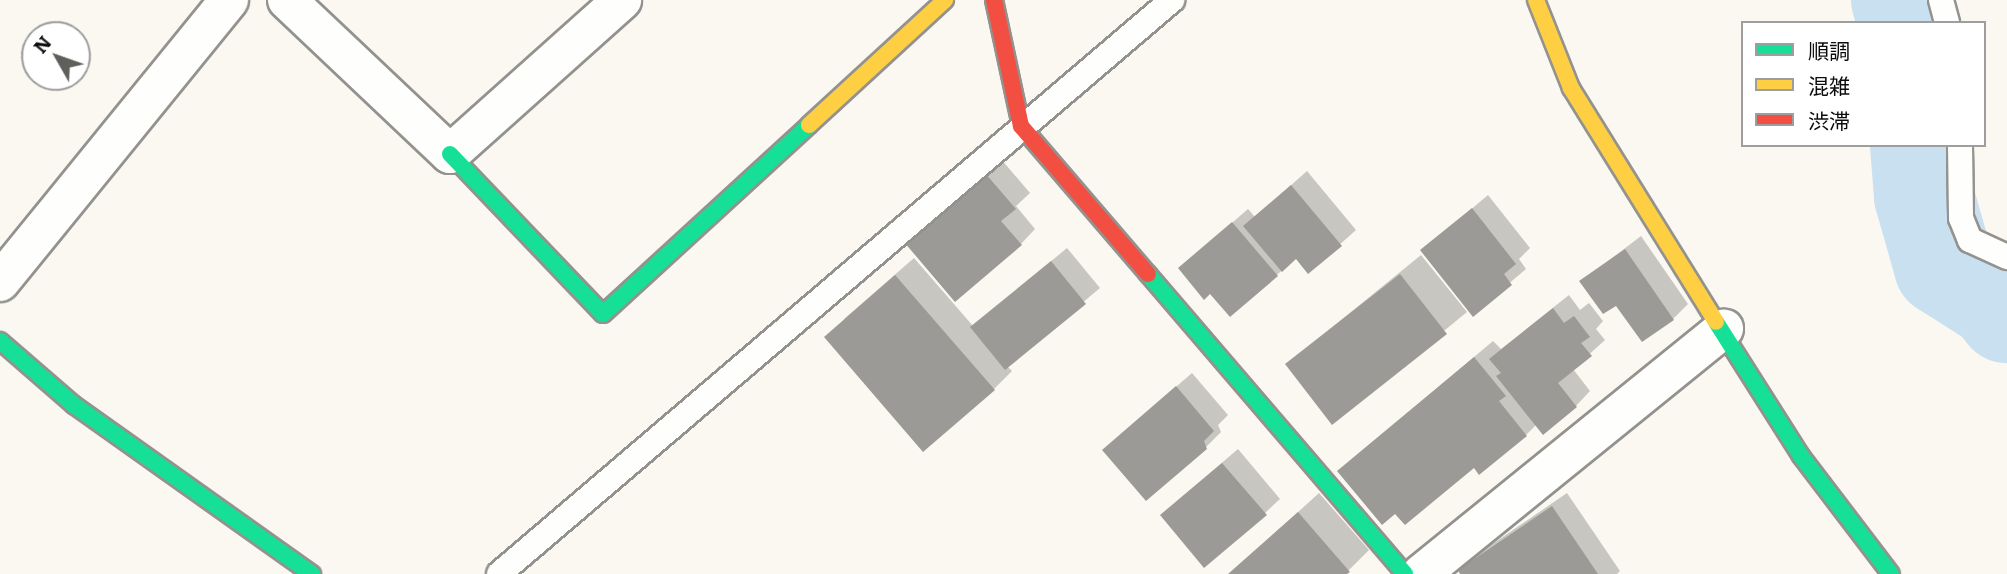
<!DOCTYPE html>
<html>
<head>
<meta charset="utf-8">
<style>
  body { margin:0 }
  #map { position:relative; width:2007px; height:574px; overflow:hidden; background:#faf8f0; font-family:Literata,"Noto Sans JP",serif }
  div>[style] { position:absolute }
  [style*='--x'] { left:calc(var(--x)*1px); top:calc(var(--y)*1px); width:calc(var(--w)*1px); rotate:calc(var(--a)*1deg) }
  .shadow>* { inset:0; background:#0003 }
  .river>* { height:100px; margin:-50px; padding:0 50px; transform-origin:50px; border-radius:50px; background:#c9e0f1 }
  .building>* { inset:0; background:#9c9a96 }
  .roads { filter:drop-shadow(2px 0 #93928f) drop-shadow(-2px 0 #93928f) drop-shadow(0 2px #93928f) drop-shadow(0 -2px #93928f) }
  .lane>* { height:24px; margin:-12px; padding:0 12px; transform-origin:12px; border-radius:12px; background:#fefefd }
  .street>* { height:38px; margin:-19px; padding:0 19px; transform-origin:19px; border-radius:19px; background:#fefefd }
  .fast>* { height:16px; margin:-8px; padding:0 8px; transform-origin:8px; border-radius:8px; background:#16e098 }
  .slow>* { height:16px; margin:-8px; padding:0 8px; transform-origin:8px; border-radius:8px; background:#ffcf43 }
  .jam>* { height:16px; margin:-8px; padding:0 8px; transform-origin:8px; border-radius:8px; background:#f24e42 }
  span { translate:-50% -50%; white-space:nowrap; text-align:center; line-height:1.15; -webkit-text-stroke:7px #fff; paint-order:stroke }
  .legend { position:absolute; left:1741px; top:21px; width:245px; height:126px; box-sizing:border-box; background:#fff; border:2px solid #9e9e9e; margin:0; padding:9px 12px; list-style:none; font-size:21px; color:#0c0c0c }
  .legend li { display:flex; align-items:center; gap:14px; height:35px }
  .legend b { width:35px; border:2px solid #9e9e9e }
  .north { position:absolute; left:21px; top:21px; width:70px; height:70px; box-sizing:border-box; background:#fff; border:2px solid #9e9e9e; border-radius:50%; rotate:310deg; font-size:19px; font-weight:700; line-height:28px; text-align:center; color:#0c0c0c }
  .north::after { content:''; display:block; margin:auto; width:24px; height:32px; background:#5f5f5c; clip-path:polygon(50% 0,100% 100%,50% 72%,0 100%) }
</style>
</head>
<body>
<div id="map">
  <div class="shadow">
    <i style="clip-path:polygon(1001px 159px,1030px 193px,1016px 206px,1035px 229px,1021px 244px,921px 228px)"></i>
    <i style="clip-path:polygon(1307px 171px,1356px 230px,1309px 272px,1296px 257px,1277px 275px,1210px 292px,1180px 268px,1248px 209px,1255px 217px)"></i>
    <i style="clip-path:polygon(1488px 195px,1530px 248px,1519px 259px,1526px 269px,1473px 314px,1423px 250px)"></i>
    <i style="clip-path:polygon(1641px 236px,1688px 304px,1673px 319px,1617px 303px,1582px 281px)"></i>
    <i style="clip-path:polygon(1067px 248px,1100px 288px,1007px 366px,1012px 371px,994px 389px,844px 319px,914px 258px,973px 326px)"></i>
    <i style="clip-path:polygon(1421px 255px,1467px 312px,1333px 422px,1287px 364px)"></i>
    <i style="clip-path:polygon(1569px 295px,1580px 310px,1589px 303px,1603px 321px,1596px 329px,1605px 340px,1573px 369px,1590px 391px,1576px 406px,1537px 424px,1526px 435px,1395px 511px,1339px 471px,1493px 341px,1501px 349px)"></i>
    <i style="clip-path:polygon(1192px 373px,1228px 415px,1218px 425px,1221px 432px,1206px 447px,1119px 436px)"></i>
    <i style="clip-path:polygon(1238px 449px,1280px 499px,1265px 513px,1177px 501px)"></i>
    <i style="clip-path:polygon(1319px 493px,1369px 550px,1345px 574px,1230px 574px)"></i>
    <i style="clip-path:polygon(1567px 493px,1620px 571px,1617px 574px,1462px 574px,1460px 571px,1475px 556px)"></i>
  </div>
  <div class="river">
    <i style="--x:1901;--y:0;--w:24;--a:73"></i>
    <i style="--x:1920;--y:145;--w:51;--a:85.5"></i>
    <i style="--x:1924;--y:196;--w:73;--a:74.1"></i>
    <i style="--x:1944;--y:266;--w:62;--a:32.4"></i>
    <i style="--x:1996;--y:299;--w:18;--a:52"></i>
  </div>
  <div class="building">
    <i style="clip-path:polygon(985px 173px,1016px 209px,1001px 221px,1022px 245px,955px 302px,904px 242px)"></i>
    <i style="clip-path:polygon(1291px 185px,1342px 246px,1308px 274px,1296px 259px,1282px 272px,1243px 226px)"></i>
    <i style="clip-path:polygon(1472px 208px,1516px 264px,1504px 274px,1512px 285px,1473px 317px,1420px 250px)"></i>
    <i style="clip-path:polygon(1232px 222px,1278px 276px,1230px 317px,1210px 294px,1204px 300px,1178px 268px)"></i>
    <i style="clip-path:polygon(1625px 249px,1674px 320px,1642px 342px,1616px 306px,1603px 314px,1579px 281px)"></i>
    <i style="clip-path:polygon(1051px 261px,1086px 304px,1005px 370px,970px 327px)"></i>
    <i style="clip-path:polygon(1400px 274px,1447px 334px,1332px 425px,1285px 364px)"></i>
    <i style="clip-path:polygon(895px 275px,995px 390px,923px 452px,824px 337px)"></i>
    <i style="clip-path:polygon(1553px 308px,1564px 323px,1574px 316px,1590px 337px,1581px 343px,1592px 356px,1558px 383px,1577px 407px,1543px 435px,1496px 376px,1501px 373px,1489px 359px)"></i>
    <i style="clip-path:polygon(1474px 357px,1506px 396px,1499px 401px,1527px 436px,1479px 475px,1474px 468px,1405px 525px,1395px 514px,1382px 525px,1337px 471px)"></i>
    <i style="clip-path:polygon(1176px 386px,1214px 431px,1204px 441px,1207px 449px,1146px 501px,1102px 450px)"></i>
    <i style="clip-path:polygon(1222px 463px,1267px 515px,1204px 568px,1160px 515px)"></i>
    <i style="clip-path:polygon(1552px 506px,1598px 574px,1460px 574px,1458px 570px)"></i>
    <i style="clip-path:polygon(1298px 512px,1350px 572px,1347px 574px,1228px 574px)"></i>
  </div>
  <div class="roads">
    <div class="lane">
      <i style="--x:1941;--y:0;--w:24;--a:75"></i>
      <i style="--x:1960;--y:145;--w:73;--a:89.2"></i>
      <i style="--x:1961;--y:218;--w:24;--a:68"></i>
      <i style="--x:1970;--y:240;--w:41;--a:24.7"></i>
      <i style="--x:499;--y:574;--w:885;--a:-40.46"></i>
    </div>
    <div class="street">
      <i style="--x:287;--y:0;--w:224;--a:43.4"></i>
      <i style="--x:450;--y:154;--w:231;--a:-41.8"></i>
      <i style="--x:0;--y:282;--w:363;--a:-50.9"></i>
      <i style="--x:1421;--y:574;--w:390;--a:-39"></i>
    </div>
    <div class="fast">
      <i style="--x:450;--y:154;--w:221;--a:46.3"></i>
      <i style="--x:603;--y:314;--w:280;--a:-42.5"></i>
      <i style="--x:1148;--y:274;--w:395;--a:49.4"></i>
      <i style="--x:1716;--y:322;--w:159;--a:57.6"></i>
      <i style="--x:1801;--y:456;--w:148;--a:52.7"></i>
      <i style="--x:0;--y:341;--w:98;--a:40.9"></i>
      <i style="--x:74;--y:405;--w:292;--a:35.4"></i>
    </div>
    <div class="slow">
      <i style="--x:1536;--y:0;--w:95;--a:68.3"></i>
      <i style="--x:1571;--y:88;--w:275;--a:58.2"></i>
      <i style="--x:809;--y:125;--w:185;--a:-42.6"></i>
    </div>
    <div class="jam">
      <i style="--x:994;--y:0;--w:129;--a:77.9"></i>
      <i style="--x:1021;--y:126;--w:195;--a:49.4"></i>
    </div>
  </div>
  <ul class="legend">
  <li><b style="height:9px;background:#16e098"></b>順調</li>
  <li><b style="height:9px;background:#ffcf43"></b>混雑</li>
  <li><b style="height:9px;background:#f24e42"></b>渋滞</li>
  </ul>
  <div class="north">N</div>
</div>
</body>
</html>
